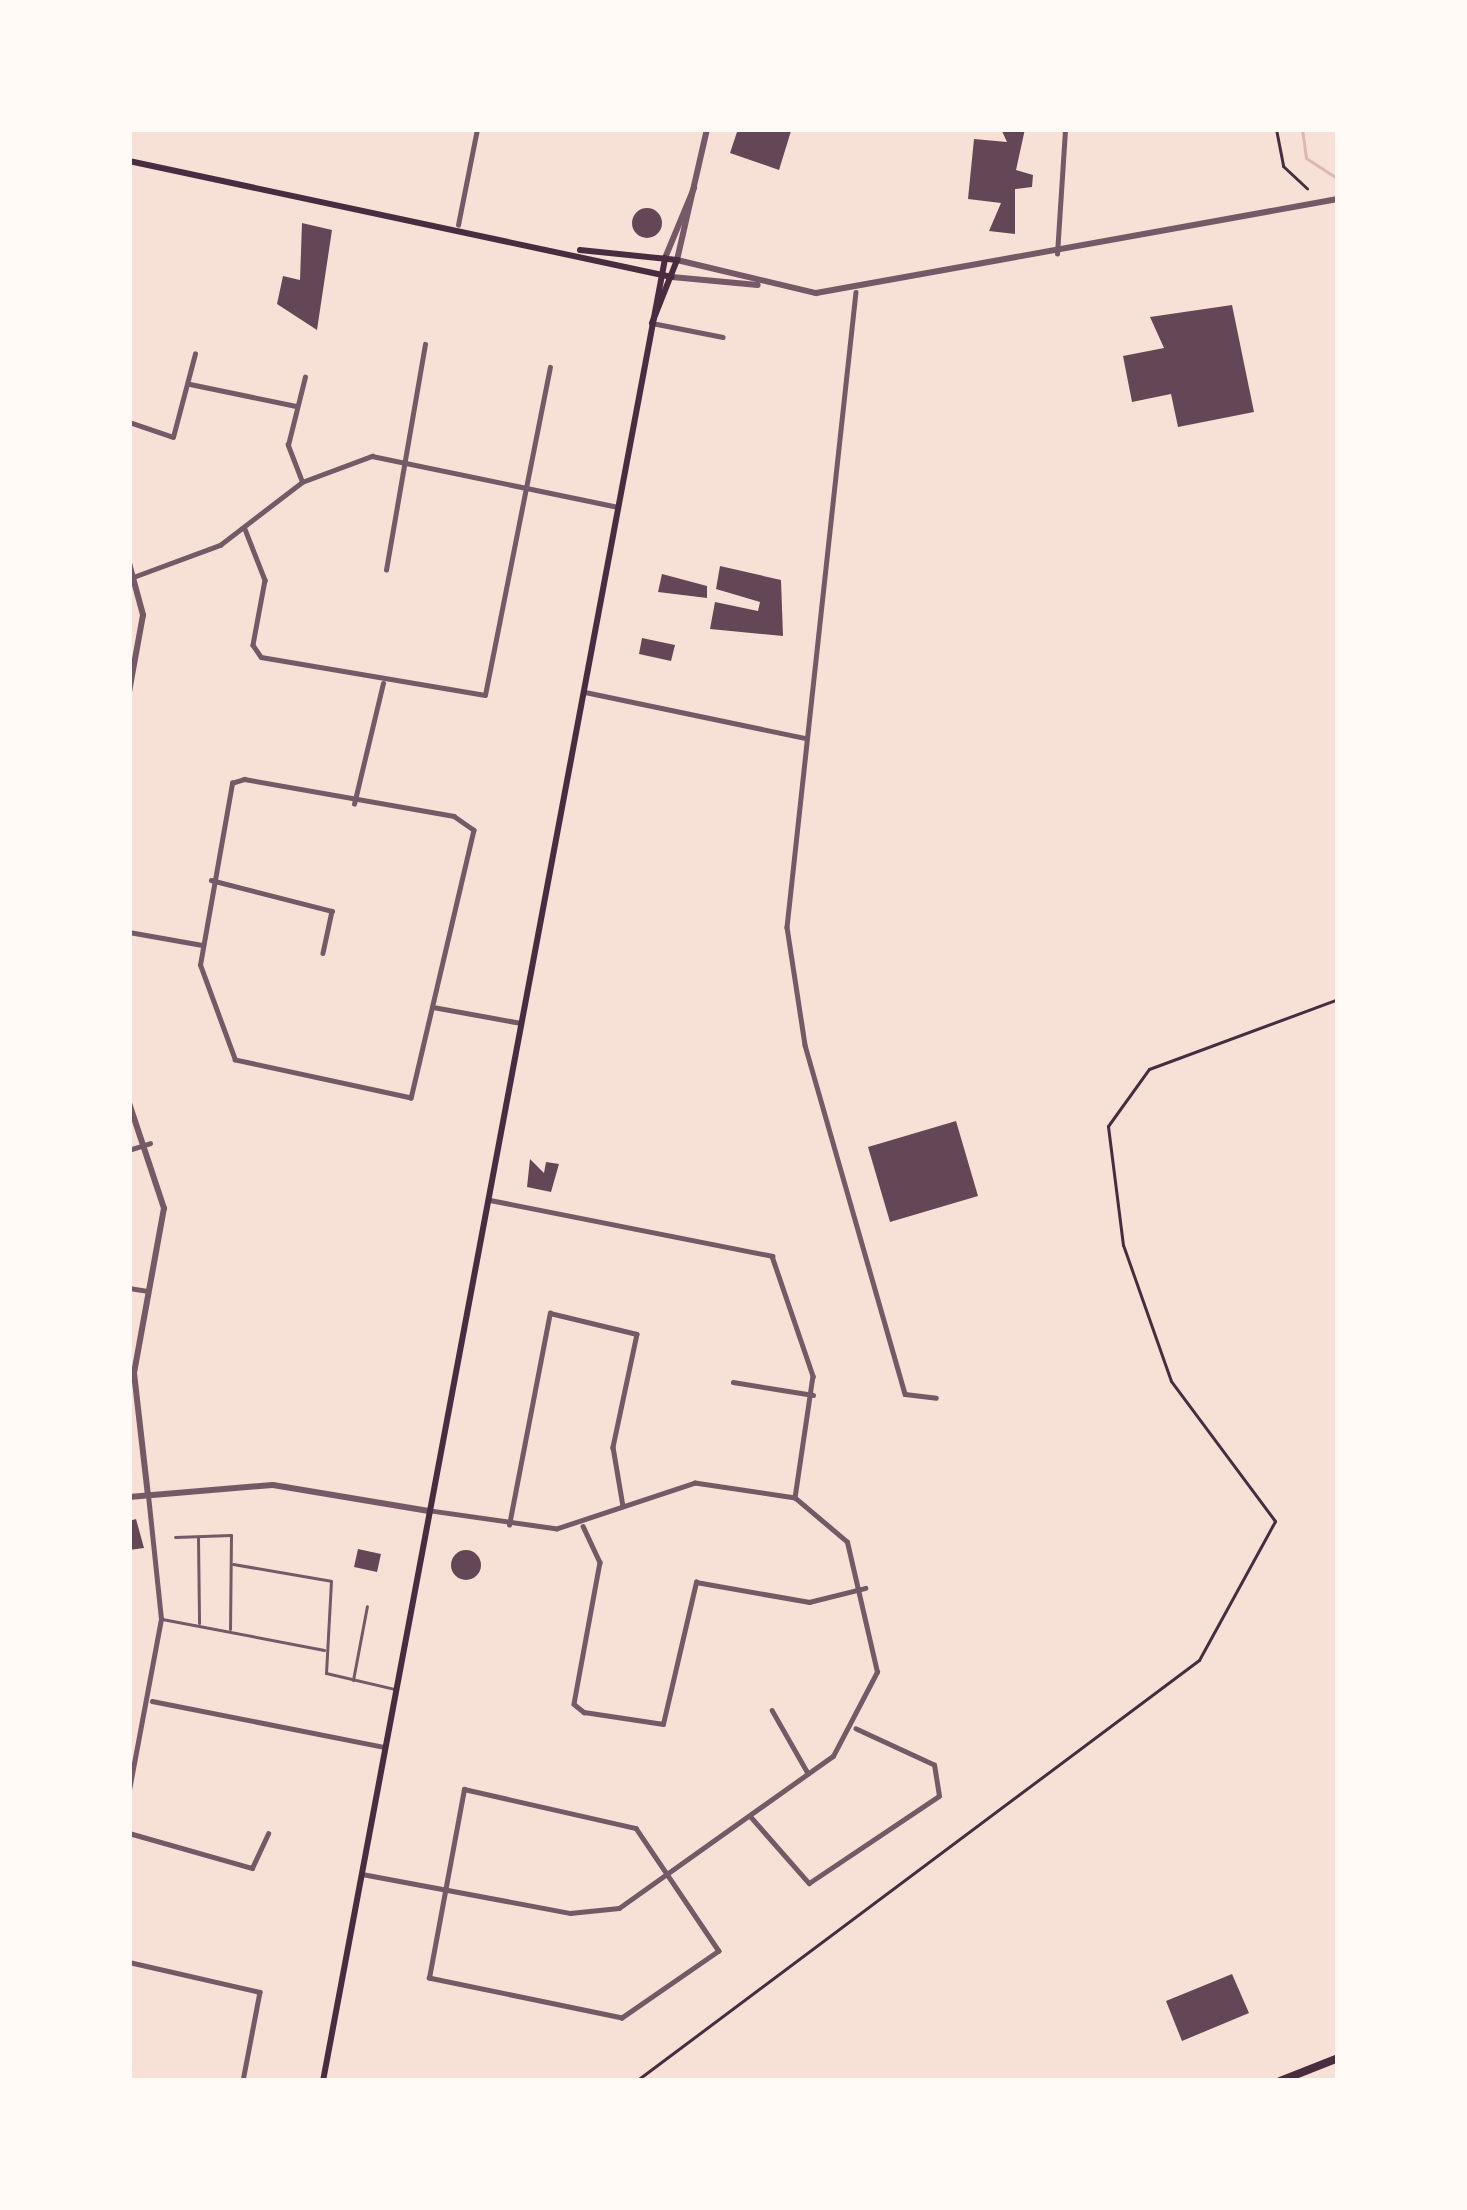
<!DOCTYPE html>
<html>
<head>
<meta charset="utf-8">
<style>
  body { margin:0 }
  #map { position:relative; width:1467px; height:2210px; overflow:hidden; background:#f7e1d7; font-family:"Source Serif 4",serif }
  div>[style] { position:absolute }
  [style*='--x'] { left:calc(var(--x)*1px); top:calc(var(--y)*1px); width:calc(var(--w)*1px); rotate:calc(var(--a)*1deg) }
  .stream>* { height:3px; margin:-1.5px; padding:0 1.5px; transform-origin:1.5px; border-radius:1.5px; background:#dcb8b0 }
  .building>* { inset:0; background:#644757 }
  .round { border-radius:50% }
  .path>* { height:3px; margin:-1.5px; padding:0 1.5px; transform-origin:1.5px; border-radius:1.5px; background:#4a2c40 }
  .service>* { height:3px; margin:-1.5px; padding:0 1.5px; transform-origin:1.5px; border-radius:1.5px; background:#755966 }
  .minor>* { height:4.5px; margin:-2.25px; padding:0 2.25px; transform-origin:2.25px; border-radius:2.25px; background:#755966 }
  .tertiary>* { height:6px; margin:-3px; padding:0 3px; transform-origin:3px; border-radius:3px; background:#755966 }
  .secondary>* { height:6px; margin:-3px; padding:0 3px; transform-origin:3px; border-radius:3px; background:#4a2c40 }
  .primary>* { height:8px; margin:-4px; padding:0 4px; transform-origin:4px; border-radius:4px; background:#4a2c40 }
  span { translate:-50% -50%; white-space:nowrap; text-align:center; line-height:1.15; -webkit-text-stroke:12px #fffaf5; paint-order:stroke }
  .frame { position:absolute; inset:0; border:132px solid #fffaf5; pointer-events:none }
</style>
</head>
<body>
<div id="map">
  <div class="stream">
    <i style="--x:1302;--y:129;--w:29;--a:82"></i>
    <i style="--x:1306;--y:158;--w:38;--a:33"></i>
  </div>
  <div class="building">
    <i style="clip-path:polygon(738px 129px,791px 131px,779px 170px,730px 153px)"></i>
    <i style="clip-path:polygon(1001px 129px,1025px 129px,1016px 170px,1033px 175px,1032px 187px,1015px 189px,1015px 234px,989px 231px,1001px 203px,968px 199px,974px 139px,1007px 142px)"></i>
    <i class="round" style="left:632px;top:208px;width:30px;height:30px"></i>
    <i style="clip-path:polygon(302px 223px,332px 230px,317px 330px,277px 304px,283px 276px,300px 280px)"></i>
    <i style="clip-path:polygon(1232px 305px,1254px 412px,1178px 427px,1171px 394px,1132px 402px,1123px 356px,1164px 348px,1150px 317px)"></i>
    <i style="clip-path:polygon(720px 566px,781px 580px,783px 636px,710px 629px,715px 602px,758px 611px,760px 602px,716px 589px)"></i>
    <i style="clip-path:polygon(662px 574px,707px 586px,707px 598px,658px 592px)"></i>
    <i style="clip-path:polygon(642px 638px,675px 645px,671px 661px,639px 654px)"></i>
    <i style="clip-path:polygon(956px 1121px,978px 1196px,890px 1222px,868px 1147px)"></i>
    <i style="clip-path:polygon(530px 1159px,544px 1173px,546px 1162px,559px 1164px,551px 1192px,527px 1187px)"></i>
    <i style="clip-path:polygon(136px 1519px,144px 1548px,129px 1550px,129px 1521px)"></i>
    <i style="clip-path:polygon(358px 1549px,381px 1554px,377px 1572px,354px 1567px)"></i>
    <i class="round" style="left:451px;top:1550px;width:30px;height:30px"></i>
    <i style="clip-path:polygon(1232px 1974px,1249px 2013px,1182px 2041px,1166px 2001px)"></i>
  </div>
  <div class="path">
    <i style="--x:1276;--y:129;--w:38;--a:79"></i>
    <i style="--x:1283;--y:166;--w:33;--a:43"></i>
    <i style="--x:636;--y:2081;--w:703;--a:-36.79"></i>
    <i style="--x:1199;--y:1660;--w:158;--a:-61.3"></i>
    <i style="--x:1275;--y:1521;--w:174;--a:-126.6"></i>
    <i style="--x:1171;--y:1381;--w:144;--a:-109.4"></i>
    <i style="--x:1123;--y:1245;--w:120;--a:-97.2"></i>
    <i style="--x:1108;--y:1126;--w:70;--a:-54.3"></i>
    <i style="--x:1149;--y:1069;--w:202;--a:-20.3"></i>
    <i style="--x:1329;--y:2081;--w:9;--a:-18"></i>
  </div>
  <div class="service">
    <i style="--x:175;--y:1537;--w:56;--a:-2"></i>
    <i style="--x:231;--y:1535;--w:94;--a:90.6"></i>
    <i style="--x:198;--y:1537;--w:86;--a:89.3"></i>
    <i style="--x:233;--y:1564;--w:99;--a:9.8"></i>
    <i style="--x:331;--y:1581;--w:92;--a:93.1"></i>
    <i style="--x:326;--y:1673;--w:71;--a:13.1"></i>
    <i style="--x:162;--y:1619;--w:165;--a:10.8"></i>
    <i style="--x:353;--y:1680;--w:75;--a:-79.3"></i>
  </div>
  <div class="minor">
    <i style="--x:458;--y:225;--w:98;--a:-78.8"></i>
    <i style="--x:1057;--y:254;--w:125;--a:-86.3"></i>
    <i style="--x:856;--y:292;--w:639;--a:96.2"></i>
    <i style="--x:787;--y:927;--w:119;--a:81.3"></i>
    <i style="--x:805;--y:1045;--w:363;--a:74"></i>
    <i style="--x:905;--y:1394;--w:31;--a:7"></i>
    <i style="--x:652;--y:323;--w:72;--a:11.2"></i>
    <i style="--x:190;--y:384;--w:108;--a:11.7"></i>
    <i style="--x:129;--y:422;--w:46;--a:18.8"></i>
    <i style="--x:173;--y:437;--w:86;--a:-75.2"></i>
    <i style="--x:302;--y:482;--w:40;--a:-111"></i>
    <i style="--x:288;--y:445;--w:70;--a:-76"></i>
    <i style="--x:245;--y:529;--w:55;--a:68.6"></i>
    <i style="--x:265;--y:580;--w:66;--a:100.5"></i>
    <i style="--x:253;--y:645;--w:14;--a:56"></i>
    <i style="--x:261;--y:657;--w:227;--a:9.6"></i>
    <i style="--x:485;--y:695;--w:334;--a:-78.8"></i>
    <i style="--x:386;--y:570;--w:229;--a:-80.2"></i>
    <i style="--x:136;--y:576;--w:90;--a:-20.3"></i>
    <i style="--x:220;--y:545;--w:103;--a:-37.5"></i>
    <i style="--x:302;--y:482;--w:75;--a:-20.4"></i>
    <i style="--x:372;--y:456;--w:251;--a:11.7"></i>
    <i style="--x:585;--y:692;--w:225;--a:11.8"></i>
    <i style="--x:244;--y:779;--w:213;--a:10"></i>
    <i style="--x:454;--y:816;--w:24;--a:35"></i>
    <i style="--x:474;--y:830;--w:275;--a:103.2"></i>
    <i style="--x:411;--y:1098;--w:180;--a:-167.8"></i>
    <i style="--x:235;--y:1060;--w:101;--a:-110.2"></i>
    <i style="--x:200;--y:965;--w:185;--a:-80"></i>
    <i style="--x:232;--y:783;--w:13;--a:-18"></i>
    <i style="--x:354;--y:804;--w:124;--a:-76.5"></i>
    <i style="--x:211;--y:880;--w:125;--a:14.4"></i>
    <i style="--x:332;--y:911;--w:43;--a:102.1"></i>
    <i style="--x:129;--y:932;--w:74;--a:10.1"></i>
    <i style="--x:433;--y:1007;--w:89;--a:10.3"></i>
    <i style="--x:129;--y:1150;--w:22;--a:-18"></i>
    <i style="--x:490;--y:1200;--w:288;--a:11.2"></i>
    <i style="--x:772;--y:1256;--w:127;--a:71.1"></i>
    <i style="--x:813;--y:1376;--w:123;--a:98.4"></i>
    <i style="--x:129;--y:1288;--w:18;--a:9"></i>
    <i style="--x:733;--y:1382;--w:81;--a:9.2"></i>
    <i style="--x:509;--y:1525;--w:216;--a:-79.1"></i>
    <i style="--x:550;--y:1313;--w:89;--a:13.6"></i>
    <i style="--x:637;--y:1334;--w:116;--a:102"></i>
    <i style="--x:613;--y:1447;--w:60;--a:80.4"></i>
    <i style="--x:583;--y:1526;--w:40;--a:65"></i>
    <i style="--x:600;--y:1562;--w:144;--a:100.4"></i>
    <i style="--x:574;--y:1704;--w:13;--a:39"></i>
    <i style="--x:584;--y:1712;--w:80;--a:8.6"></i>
    <i style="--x:663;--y:1724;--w:146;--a:-76.9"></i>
    <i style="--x:696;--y:1582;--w:115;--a:10"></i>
    <i style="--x:809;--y:1602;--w:58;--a:-14"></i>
    <i style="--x:152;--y:1701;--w:237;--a:11.2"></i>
    <i style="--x:772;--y:1710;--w:73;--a:60.3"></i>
    <i style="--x:464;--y:1789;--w:176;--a:12.8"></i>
    <i style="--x:636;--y:1828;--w:148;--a:56"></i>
    <i style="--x:719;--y:1951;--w:118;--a:145.4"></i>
    <i style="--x:622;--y:2018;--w:197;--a:-168.3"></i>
    <i style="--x:429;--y:1978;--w:192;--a:-79.5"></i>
    <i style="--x:129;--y:1790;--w:174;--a:-79.4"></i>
    <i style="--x:161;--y:1619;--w:125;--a:-96"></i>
    <i style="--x:751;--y:1817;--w:88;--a:48.7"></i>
    <i style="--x:809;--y:1883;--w:156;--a:-33.8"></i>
    <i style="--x:939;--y:1796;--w:31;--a:-99"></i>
    <i style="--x:934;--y:1765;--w:86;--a:-155.2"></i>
    <i style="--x:129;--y:1833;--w:128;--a:15.9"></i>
    <i style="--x:252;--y:1868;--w:38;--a:-65"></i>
    <i style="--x:362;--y:1874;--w:212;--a:10.6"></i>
    <i style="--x:570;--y:1913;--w:49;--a:-5.8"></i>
    <i style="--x:619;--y:1908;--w:262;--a:-35.4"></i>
    <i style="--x:833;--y:1756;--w:95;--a:-62.4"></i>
    <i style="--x:877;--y:1672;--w:133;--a:-103"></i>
    <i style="--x:847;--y:1542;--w:68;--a:-139.8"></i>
    <i style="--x:795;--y:1498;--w:101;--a:-171.5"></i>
    <i style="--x:695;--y:1483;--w:145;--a:161.6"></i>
    <i style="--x:557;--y:1529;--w:128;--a:-171.9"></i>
    <i style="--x:129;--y:1962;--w:134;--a:12.9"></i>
    <i style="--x:260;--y:1992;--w:91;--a:100.8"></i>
  </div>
  <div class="tertiary">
    <i style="--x:707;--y:129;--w:134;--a:102.9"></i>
    <i style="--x:677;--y:260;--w:143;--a:13.4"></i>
    <i style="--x:816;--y:293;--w:530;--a:-10.21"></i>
    <i style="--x:665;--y:258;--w:76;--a:-67.5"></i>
    <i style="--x:672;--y:277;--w:86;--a:5.3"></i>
    <i style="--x:129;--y:563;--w:54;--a:74.9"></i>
    <i style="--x:143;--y:615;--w:78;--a:100.3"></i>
    <i style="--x:129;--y:1103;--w:111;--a:71.6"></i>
    <i style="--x:164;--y:1208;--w:168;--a:100.3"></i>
    <i style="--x:134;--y:1373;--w:123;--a:83.5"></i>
    <i style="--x:129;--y:1497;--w:144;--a:-4.8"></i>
    <i style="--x:273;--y:1485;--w:158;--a:9.5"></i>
  </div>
  <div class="secondary">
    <i style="--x:129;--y:161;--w:555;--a:12.06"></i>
    <i style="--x:580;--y:250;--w:98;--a:5.9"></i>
    <i style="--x:677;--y:260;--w:68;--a:111.6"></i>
    <i style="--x:323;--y:2081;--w:1855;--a:-79.37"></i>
  </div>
  <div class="primary">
    <i style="--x:1280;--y:2081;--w:62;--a:-21.6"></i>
  </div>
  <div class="frame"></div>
</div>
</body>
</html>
